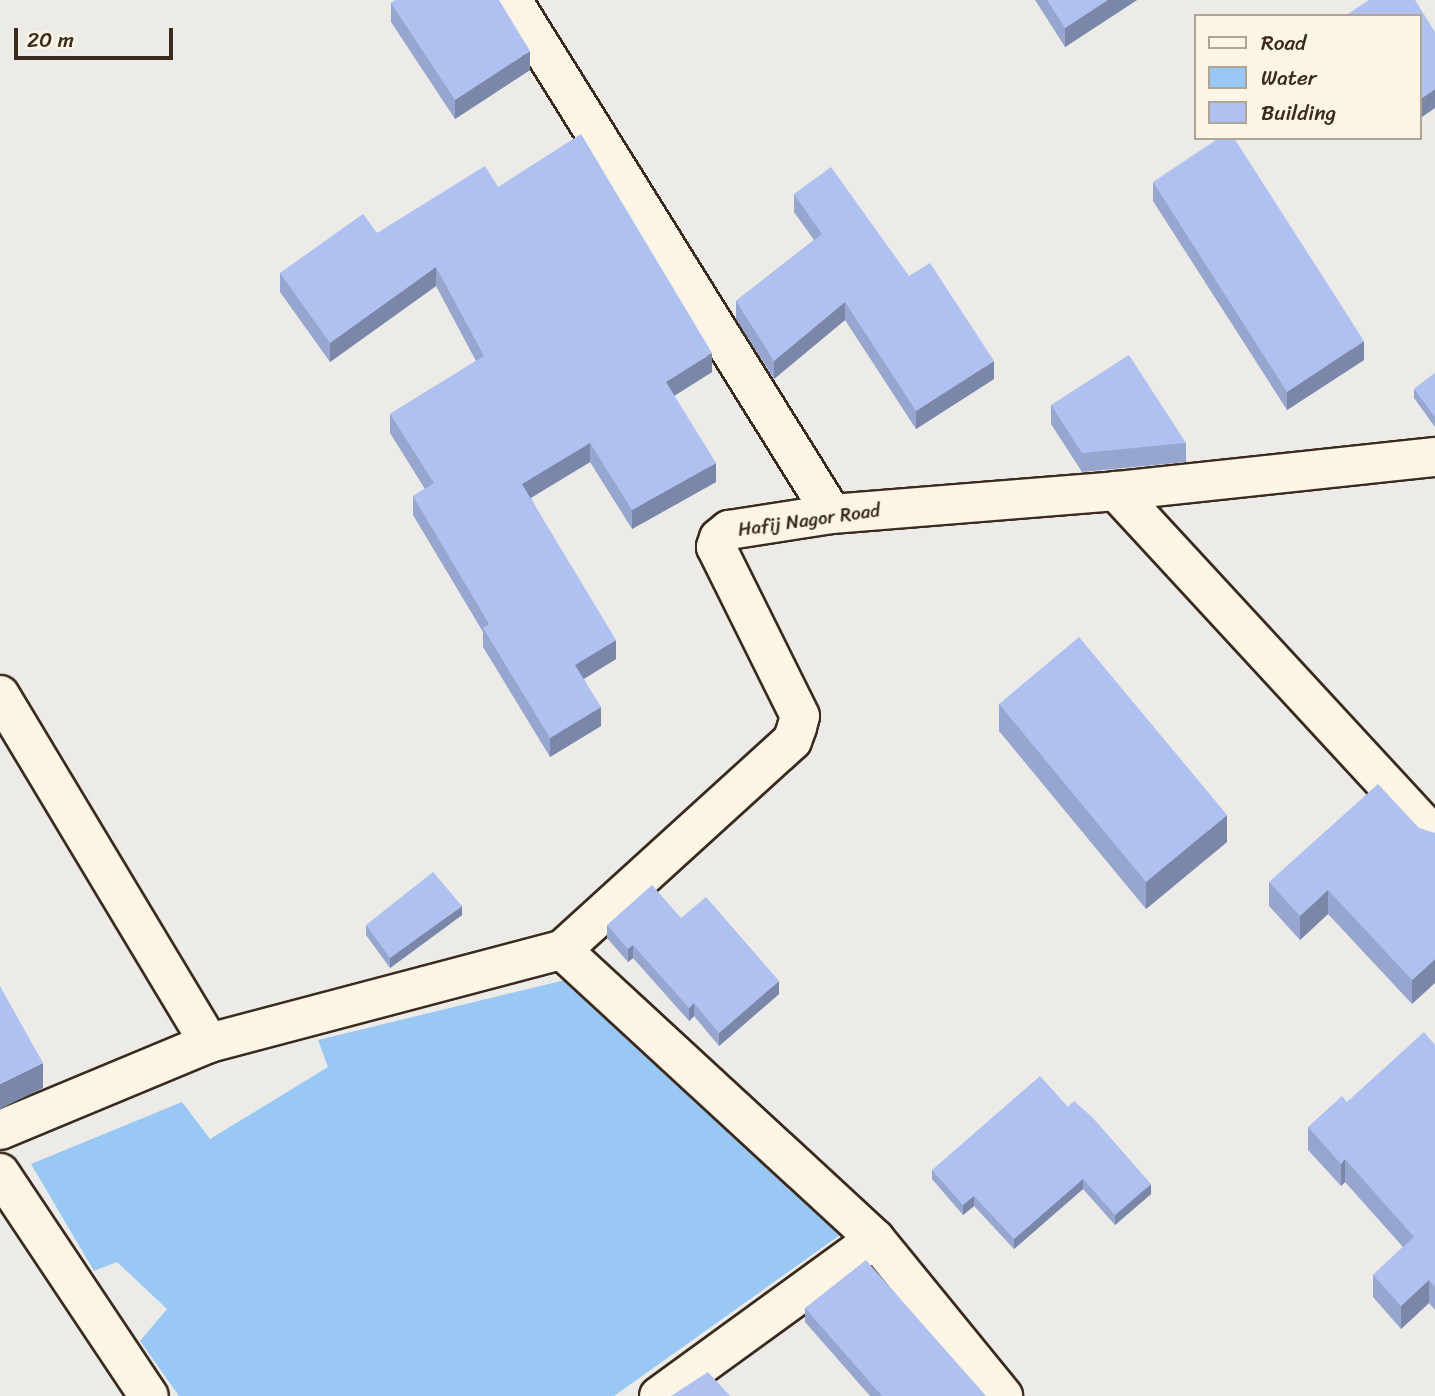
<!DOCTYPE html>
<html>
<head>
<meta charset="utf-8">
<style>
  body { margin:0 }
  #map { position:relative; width:1435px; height:1396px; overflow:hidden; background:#ecebe7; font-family:Sriracha,sans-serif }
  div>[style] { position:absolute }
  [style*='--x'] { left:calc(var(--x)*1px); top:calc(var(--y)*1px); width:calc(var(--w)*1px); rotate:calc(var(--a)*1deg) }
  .water>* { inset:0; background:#9ac8f4 }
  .roads { filter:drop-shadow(2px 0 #3b2a1e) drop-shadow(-2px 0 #3b2a1e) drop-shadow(0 2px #3b2a1e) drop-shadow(0 -2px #3b2a1e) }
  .street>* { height:38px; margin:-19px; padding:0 19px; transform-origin:19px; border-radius:19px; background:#fcf5e5 }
  .wall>* { inset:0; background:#96a6ce }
  .shaded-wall>* { inset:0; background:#7a87a8 }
  .building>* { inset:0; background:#aec1f0 }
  span { translate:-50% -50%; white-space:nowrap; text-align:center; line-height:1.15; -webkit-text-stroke:5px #fcf5e5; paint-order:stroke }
  .street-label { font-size:19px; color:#3b2a1e }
  .legend { position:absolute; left:1194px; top:14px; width:228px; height:126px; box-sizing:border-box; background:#fcf5e5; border:2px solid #afa495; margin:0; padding:9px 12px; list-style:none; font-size:21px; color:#3b2a1e }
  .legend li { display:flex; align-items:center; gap:14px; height:35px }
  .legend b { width:35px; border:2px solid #afa495 }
  .scale { position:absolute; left:14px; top:28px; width:159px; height:32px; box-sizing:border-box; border:4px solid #3b2a1e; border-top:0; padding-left:9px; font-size:21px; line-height:24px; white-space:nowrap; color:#3b2a1e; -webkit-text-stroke:5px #fcf5e5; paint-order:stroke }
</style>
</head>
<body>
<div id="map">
  <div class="water">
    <i style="clip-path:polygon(565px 980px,840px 1235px,614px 1396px,179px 1396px,140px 1341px,167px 1309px,117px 1262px,94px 1271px,31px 1164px,182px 1102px,210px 1139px,328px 1067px,318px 1040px)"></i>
  </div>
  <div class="roads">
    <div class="street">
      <i style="--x:512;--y:0;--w:605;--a:58.09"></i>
      <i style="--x:1116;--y:491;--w:471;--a:47.3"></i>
      <i style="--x:0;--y:695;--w:406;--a:59"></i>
      <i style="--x:209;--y:1043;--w:365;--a:-14.8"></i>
      <i style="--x:562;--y:950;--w:426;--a:42.7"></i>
      <i style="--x:875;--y:1239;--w:203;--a:50.8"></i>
      <i style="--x:562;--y:950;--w:311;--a:-42.3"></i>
      <i style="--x:792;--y:741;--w:15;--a:-70"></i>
      <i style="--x:797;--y:727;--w:11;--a:-75"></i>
      <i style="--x:800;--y:716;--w:189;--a:-116.4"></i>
      <i style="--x:716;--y:547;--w:9;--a:-72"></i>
      <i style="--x:719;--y:538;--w:13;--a:-39"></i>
      <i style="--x:729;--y:530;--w:104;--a:-8.8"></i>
      <i style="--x:832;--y:514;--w:285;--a:-4.6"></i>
      <i style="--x:1116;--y:491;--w:321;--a:-6.1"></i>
      <i style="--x:0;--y:1130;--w:226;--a:-22.6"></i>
      <i style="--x:0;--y:1173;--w:268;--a:56.3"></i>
      <i style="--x:659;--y:1396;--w:267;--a:-36"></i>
    </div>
  </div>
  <div class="wall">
    <i style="clip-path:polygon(1035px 0,1137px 0,1065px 47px)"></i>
    <i style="clip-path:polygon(391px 3px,530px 70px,455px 119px,391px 22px)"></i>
    <i style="clip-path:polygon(1153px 182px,1364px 360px,1287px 410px,1153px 201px)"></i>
    <i style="clip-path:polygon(498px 187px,712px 372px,674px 396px,716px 482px,632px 529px,590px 462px,531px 498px,616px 659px,584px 679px,601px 726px,550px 757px,483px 647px,483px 632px,413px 515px,413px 496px,425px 489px,390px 433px,390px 414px,476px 361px,436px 286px,330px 362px,280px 292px,280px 273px,377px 233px)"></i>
    <i style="clip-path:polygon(794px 194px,909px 276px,994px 379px,916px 429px,845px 320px,774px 379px,736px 319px,736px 301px,814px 240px,794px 212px)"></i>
    <i style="clip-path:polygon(1435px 373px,1435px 427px,1414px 398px,1414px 389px)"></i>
    <i style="clip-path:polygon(1051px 405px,1186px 443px,1186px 462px,1082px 472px,1051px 424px)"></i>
    <i style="clip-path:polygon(999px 704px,1227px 842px,1146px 909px,999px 731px)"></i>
    <i style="clip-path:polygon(1419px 828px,1412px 1004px,1328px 914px,1300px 940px,1269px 906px,1269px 882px)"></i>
    <i style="clip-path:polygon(462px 915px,390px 968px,366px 935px,366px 925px)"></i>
    <i style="clip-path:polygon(681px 918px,779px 994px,719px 1046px,694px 1016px,689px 1021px,633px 958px,628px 962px,607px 938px,607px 925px)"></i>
    <i style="clip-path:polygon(1435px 1045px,1435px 1310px,1429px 1303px,1401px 1329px,1373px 1297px,1373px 1275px,1403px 1247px,1345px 1182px,1341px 1186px,1308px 1150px,1308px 1127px)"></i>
    <i style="clip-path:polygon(1068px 1107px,1151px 1194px,1115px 1225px,1083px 1189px,1014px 1249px,974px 1206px,963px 1215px,932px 1179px,932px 1170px)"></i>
    <i style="clip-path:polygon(805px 1308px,986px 1396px,870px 1396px,805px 1322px)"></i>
  </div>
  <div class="shaded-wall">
    <i style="clip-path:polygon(1108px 0,1137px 0,1065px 47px,1065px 28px)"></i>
    <i style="clip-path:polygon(530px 51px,530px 70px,455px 119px,455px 100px)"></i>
    <i style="clip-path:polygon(1435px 89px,1435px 108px,1419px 119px,1419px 100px)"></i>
    <i style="clip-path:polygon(436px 267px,436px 286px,330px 362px,330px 343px)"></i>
    <i style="clip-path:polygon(845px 302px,845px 320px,774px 379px,774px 361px)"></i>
    <i style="clip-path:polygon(1364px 341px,1364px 360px,1287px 410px,1287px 392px)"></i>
    <i style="clip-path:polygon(712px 353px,712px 372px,666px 401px,666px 382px)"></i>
    <i style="clip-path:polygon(994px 361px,994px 379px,916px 429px,916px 411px)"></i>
    <i style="clip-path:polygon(590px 443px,590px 462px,522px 503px,522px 484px)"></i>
    <i style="clip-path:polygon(716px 463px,716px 482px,632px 529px,632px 510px)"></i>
    <i style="clip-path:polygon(616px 640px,616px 659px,575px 684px,575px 665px)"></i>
    <i style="clip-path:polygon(601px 707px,601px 726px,550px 757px,550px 738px)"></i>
    <i style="clip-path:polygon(1227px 815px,1227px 842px,1146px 909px,1146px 882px)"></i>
    <i style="clip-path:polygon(1328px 890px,1328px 914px,1300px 940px,1300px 916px)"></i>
    <i style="clip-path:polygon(462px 906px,462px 915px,390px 968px,390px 958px)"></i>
    <i style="clip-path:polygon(633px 945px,633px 958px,628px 962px,628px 949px)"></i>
    <i style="clip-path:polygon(1435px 959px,1435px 983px,1412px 1004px,1412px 980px)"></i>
    <i style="clip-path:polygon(779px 981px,779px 994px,719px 1046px,719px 1033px)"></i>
    <i style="clip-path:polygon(694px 1003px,694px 1016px,689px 1021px,689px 1008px)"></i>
    <i style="clip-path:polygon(43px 1063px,43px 1088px,0 1109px,0 1084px)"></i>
    <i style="clip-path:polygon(1345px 1159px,1345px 1182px,1341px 1186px,1341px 1164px)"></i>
    <i style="clip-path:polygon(1083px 1179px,1083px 1189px,1014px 1249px,1014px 1239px)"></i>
    <i style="clip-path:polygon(1151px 1184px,1151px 1194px,1115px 1225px,1115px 1215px)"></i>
    <i style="clip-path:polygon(974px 1196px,974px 1206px,963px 1215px,963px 1205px)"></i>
    <i style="clip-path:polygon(1429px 1280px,1429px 1303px,1401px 1329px,1401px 1306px)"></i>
  </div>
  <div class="building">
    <i style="clip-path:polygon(395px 0,499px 0,530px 51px,455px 100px,391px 3px)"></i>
    <i style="clip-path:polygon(1047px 0,1108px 0,1065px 28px)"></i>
    <i style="clip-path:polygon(1369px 0,1415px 0,1435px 32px,1435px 89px,1419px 100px,1419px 16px,1345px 16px)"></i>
    <i style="clip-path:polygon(581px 134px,712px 353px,666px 382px,716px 463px,632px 510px,590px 443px,522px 484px,616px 640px,575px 665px,601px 707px,550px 738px,483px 628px,489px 624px,413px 496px,434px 483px,390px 414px,484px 356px,436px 267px,330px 343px,280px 273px,363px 214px,377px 233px,485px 166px,498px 187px)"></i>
    <i style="clip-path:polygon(1219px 138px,1234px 138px,1364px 341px,1287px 392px,1153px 182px)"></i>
    <i style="clip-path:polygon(831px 167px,909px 276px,930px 263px,994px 361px,916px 411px,845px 302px,774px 361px,736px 301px,822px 234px,794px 194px)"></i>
    <i style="clip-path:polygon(1129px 355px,1186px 443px,1082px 453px,1051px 405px)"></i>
    <i style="clip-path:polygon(1435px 373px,1435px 417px,1414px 389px)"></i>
    <i style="clip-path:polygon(1079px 637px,1227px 815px,1146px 882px,999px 704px)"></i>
    <i style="clip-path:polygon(1378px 784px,1419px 828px,1435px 833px,1435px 959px,1412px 980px,1328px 890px,1300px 916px,1269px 882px)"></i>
    <i style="clip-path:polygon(433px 872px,462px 906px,390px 958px,366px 925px)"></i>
    <i style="clip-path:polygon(652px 885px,681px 918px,706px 897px,779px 981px,719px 1033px,694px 1003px,689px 1008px,633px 945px,628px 949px,607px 925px)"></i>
    <i style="clip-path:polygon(0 986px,43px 1063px,0 1084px)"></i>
    <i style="clip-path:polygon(1424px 1032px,1435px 1045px,1435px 1287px,1429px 1280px,1401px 1306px,1373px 1275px,1414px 1237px,1345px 1159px,1341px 1164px,1308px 1127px,1342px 1096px,1347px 1102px)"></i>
    <i style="clip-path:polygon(1040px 1076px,1068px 1107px,1074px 1101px,1093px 1118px,1151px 1184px,1115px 1215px,1083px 1179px,1014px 1239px,974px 1196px,963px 1205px,932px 1170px)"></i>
    <i style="clip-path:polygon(866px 1260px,986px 1396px,882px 1396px,805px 1308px)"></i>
    <i style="clip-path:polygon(708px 1372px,730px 1396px,671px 1396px)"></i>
  </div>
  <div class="street-label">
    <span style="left:809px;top:520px;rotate:-8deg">Hafij Nagor Road</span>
  </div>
  <ul class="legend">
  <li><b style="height:9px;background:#fcf5e5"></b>Road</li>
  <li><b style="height:19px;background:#9ac8f4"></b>Water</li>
  <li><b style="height:19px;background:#aec1f0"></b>Building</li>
  </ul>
  <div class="scale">20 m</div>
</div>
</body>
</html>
